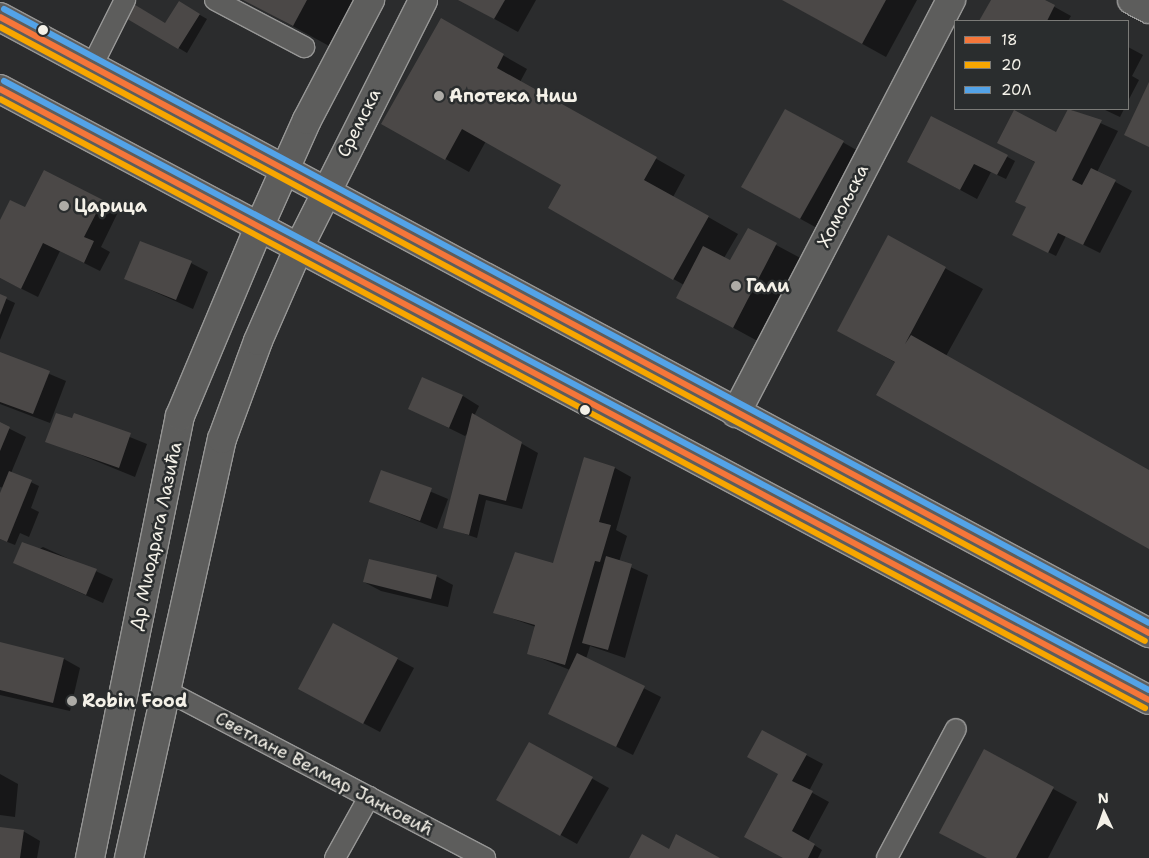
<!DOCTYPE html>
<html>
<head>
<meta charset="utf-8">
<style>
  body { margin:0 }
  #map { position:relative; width:1149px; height:858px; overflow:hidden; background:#2b2c2d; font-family:"Shantell Sans",sans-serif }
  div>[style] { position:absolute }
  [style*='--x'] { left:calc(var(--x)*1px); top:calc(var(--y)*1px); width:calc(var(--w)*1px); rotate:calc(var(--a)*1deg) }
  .shadow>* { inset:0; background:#0007 }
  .building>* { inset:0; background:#4b4847 }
  .roads { filter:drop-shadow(1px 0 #979796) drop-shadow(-1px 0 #979796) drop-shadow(0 1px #979796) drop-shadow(0 -1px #979796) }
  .lane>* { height:20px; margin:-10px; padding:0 10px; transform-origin:10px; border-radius:10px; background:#5d5d5c }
  .street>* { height:28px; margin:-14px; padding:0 14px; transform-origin:14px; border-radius:14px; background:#5d5d5c }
  .secondary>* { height:28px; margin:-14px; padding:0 14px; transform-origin:14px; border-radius:14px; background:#5d5d5c }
  .bus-1>* { height:6px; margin:-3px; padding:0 3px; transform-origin:3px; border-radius:3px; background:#f5763a }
  .bus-2>* { height:6px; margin:-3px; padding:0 3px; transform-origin:3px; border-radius:3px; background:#f7a600 }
  .bus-3>* { height:6px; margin:-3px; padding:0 3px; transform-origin:3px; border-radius:3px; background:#53a3e8 }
  .dots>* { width:14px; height:14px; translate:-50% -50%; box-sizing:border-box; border:2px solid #2a2d2e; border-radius:50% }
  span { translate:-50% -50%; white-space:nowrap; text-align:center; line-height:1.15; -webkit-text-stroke:5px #2a2d2e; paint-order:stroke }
  .poi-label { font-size:18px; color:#f4f1e8; font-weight:700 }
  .left { translate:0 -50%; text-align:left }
  .street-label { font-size:18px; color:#f4f1e8 }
  .legend { position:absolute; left:954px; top:20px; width:175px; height:90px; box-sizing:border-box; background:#2a2d2e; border:1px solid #7b7b78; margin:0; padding:6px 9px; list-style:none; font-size:15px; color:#f4f1e8 }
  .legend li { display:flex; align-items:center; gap:10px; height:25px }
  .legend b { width:25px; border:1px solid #7b7b78 }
  .north { position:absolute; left:1079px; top:788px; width:50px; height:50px; -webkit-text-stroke:4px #2a2d2e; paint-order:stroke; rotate:357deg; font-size:14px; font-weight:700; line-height:20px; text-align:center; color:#f4f1e8 }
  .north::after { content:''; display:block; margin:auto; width:18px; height:22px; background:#f4f1e8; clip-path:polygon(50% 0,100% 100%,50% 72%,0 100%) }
</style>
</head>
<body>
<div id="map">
  <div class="shadow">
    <i style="clip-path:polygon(245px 0,356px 0,331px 47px)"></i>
    <i style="clip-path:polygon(460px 0,536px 0,518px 32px)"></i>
    <i style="clip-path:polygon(783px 0,917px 0,886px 57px)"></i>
    <i style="clip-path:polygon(992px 0,1042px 0,1071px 16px,1068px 21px,981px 21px)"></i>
    <i style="clip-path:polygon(179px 3px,207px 19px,187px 53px,125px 16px,165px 24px)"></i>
    <i style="clip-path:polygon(441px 20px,527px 69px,520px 82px,685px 175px,673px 197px,738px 234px,724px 258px,731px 262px,748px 230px,806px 261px,763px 344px,677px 297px,684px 285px,549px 208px,562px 185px,486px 141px,469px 172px,406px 137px)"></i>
    <i style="clip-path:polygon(1128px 47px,1143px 55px,1132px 76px,1139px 80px,1128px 101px)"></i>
    <i style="clip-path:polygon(1069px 109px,1118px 131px,1097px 172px,1132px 191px,1100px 253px,1066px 236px,1056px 256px,1022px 239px,1036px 163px,999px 143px,1057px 133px)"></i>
    <i style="clip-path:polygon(1103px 109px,1124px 109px,1120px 117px)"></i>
    <i style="clip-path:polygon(786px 110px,860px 152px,817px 228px,759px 196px)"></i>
    <i style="clip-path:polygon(985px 145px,1015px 161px,1006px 179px,991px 172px,977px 199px,925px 171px)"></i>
    <i style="clip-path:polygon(44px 172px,119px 210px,101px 247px,110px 252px,100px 271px,60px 251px,38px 297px,0 278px,0 223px,25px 209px)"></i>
    <i style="clip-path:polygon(888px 237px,983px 289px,946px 356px,1149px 471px,1149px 548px,896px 363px,838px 330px)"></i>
    <i style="clip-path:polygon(191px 263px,208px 272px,193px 309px,126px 279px)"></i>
    <i style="clip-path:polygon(0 296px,15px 303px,0 340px)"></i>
    <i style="clip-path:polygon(0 353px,66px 381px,50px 423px,0 404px)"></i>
    <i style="clip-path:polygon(463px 396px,479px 406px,474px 416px,538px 453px,522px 509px,486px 500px,477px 538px,444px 527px,469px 432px,465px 436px,410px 409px)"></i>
    <i style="clip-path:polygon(75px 415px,147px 444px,135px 477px,47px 441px)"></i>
    <i style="clip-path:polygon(0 424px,26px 437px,11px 473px,39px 486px,31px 508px,39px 512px,29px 537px,20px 533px,15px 545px,0 539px,4px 488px,0 487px)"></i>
    <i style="clip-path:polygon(615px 468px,631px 477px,616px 530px,627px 536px,619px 562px,648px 575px,625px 658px,590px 646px,586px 659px,661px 697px,633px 755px,549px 713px,570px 670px,528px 653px,536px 627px,494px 612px,554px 565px)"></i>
    <i style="clip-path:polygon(382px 471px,448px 499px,437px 529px,371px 502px)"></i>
    <i style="clip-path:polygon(43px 547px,113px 579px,103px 603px,14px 563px)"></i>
    <i style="clip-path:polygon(436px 576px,453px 585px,448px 607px,381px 591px,364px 582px)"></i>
    <i style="clip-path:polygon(334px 625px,414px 668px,380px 732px,316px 698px)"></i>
    <i style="clip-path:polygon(0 644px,64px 659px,80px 668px,70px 711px,0 695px)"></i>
    <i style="clip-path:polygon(530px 744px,609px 788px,577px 844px,514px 809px)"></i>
    <i style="clip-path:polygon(984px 751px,1077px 802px,1048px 858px,988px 858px)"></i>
    <i style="clip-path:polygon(806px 755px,823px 764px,809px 791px,829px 802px,808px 841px,822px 850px,818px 858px,786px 858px,752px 840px)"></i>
    <i style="clip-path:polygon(0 774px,18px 784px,15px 817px,0 815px)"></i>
    <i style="clip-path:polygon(0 828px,23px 831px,40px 841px,37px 858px,0 858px)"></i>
  </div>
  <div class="building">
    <i style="clip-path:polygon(243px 0,307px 0,293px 26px)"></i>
    <i style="clip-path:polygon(458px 0,505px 0,494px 19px)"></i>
    <i style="clip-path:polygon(782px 0,886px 0,862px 44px)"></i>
    <i style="clip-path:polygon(991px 0,1045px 0,1055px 5px,1047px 21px,979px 21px)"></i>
    <i style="clip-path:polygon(179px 1px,200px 14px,178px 49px,124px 17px,132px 3px,165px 23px)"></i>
    <i style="clip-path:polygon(441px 18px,504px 54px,497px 68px,657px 157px,644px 180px,709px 216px,673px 280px,548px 208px,561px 185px,462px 129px,445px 160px,381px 124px)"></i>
    <i style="clip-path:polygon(1149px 82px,1149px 147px,1124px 135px)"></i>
    <i style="clip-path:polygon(785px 109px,844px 141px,800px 219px,741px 187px)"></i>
    <i style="clip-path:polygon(1068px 109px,1102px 120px,1072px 180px,1082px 185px,1091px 168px,1116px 180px,1083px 245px,1058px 233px,1048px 253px,1012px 235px,1026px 207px,1015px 202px,1035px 162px,997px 143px,1014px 110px,1056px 132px)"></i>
    <i style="clip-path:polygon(931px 116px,1008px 155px,997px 175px,974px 164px,960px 190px,907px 162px)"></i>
    <i style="clip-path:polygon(44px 170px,103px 200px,84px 237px,94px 241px,84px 263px,43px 243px,21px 289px,0 278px,0 220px,10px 200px,25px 207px)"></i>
    <i style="clip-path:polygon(748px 228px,777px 243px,733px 328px,676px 298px,703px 246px,730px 260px)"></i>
    <i style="clip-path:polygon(888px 235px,946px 267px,905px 344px,911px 335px,1149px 470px,1149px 549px,876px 395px,895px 362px,837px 331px)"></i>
    <i style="clip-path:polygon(140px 241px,192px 261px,176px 300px,124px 279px)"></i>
    <i style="clip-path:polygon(0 294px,7px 297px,0 315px)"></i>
    <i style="clip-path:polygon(0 352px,50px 371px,33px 414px,0 402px)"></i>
    <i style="clip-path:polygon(422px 377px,463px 395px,449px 428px,408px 409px)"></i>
    <i style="clip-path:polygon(56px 413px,72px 418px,74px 413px,131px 433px,119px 468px,45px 442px)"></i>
    <i style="clip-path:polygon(472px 413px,522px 442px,506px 501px,479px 494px,469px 535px,443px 528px)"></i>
    <i style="clip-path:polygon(0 422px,10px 427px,0 451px)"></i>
    <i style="clip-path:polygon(584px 457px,615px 467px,599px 522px,611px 525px,600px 562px,595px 561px,565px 665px,527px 654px,535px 625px,493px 613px,515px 552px,553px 563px)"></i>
    <i style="clip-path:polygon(381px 470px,432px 488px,420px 521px,369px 502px)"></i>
    <i style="clip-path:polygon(9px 471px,32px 480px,7px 542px,0 539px,0 493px)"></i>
    <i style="clip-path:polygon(22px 542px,97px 569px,86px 595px,13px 563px)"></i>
    <i style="clip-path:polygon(606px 556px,632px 564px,608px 650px,582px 643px)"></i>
    <i style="clip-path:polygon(369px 559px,437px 575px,431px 599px,363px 582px)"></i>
    <i style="clip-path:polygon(333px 623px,398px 658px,363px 724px,298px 689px)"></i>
    <i style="clip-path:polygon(0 642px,64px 658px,53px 703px,0 690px)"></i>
    <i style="clip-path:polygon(577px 653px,645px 686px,616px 747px,548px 714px)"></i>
    <i style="clip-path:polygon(762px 730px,807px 754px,792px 781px,813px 791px,792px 831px,815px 844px,808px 858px,783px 858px,744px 837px,778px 774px,747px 757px)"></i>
    <i style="clip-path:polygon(529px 742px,593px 777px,560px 836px,496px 800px)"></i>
    <i style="clip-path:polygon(984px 749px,1054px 787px,1016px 858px,987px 858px,939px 833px)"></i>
    <i style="clip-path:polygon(0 827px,24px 830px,20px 858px,0 858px)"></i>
    <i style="clip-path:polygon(642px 834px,669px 849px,676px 834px,720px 858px,629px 858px)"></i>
  </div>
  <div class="roads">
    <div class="lane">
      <i style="--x:215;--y:0;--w:101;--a:27.8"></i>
      <i style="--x:92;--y:66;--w:74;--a:-63.4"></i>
      <i style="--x:163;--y:689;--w:364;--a:27.7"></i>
      <i style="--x:335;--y:858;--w:70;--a:-60.9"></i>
      <i style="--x:887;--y:858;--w:146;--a:-61.9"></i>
    </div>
    <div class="street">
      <i style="--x:1132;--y:0;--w:19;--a:28"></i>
      <i style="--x:736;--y:413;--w:466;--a:-62.5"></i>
      <i style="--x:90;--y:858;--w:451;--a:-78.5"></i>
      <i style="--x:180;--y:416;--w:207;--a:-67.3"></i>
      <i style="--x:129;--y:858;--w:429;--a:-77.5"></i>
      <i style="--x:222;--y:439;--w:104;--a:-69.8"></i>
      <i style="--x:258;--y:341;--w:103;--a:-66.4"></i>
    </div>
    <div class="secondary">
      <i style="--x:0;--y:17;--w:1304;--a:28.2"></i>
      <i style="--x:0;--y:89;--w:1301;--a:28"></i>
      <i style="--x:260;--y:225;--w:115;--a:-65.9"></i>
      <i style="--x:307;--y:120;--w:136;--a:-62.3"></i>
      <i style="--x:299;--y:247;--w:276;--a:-63.3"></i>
    </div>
  </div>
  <div class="bus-1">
    <i style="--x:0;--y:17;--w:1304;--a:28.2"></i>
    <i style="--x:0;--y:89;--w:1301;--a:28"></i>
  </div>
  <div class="bus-2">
    <i style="--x:0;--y:27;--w:1299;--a:28.2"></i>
    <i style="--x:0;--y:99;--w:1297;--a:28.01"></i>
  </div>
  <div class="bus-3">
    <i style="--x:4;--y:9;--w:1299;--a:28.2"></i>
    <i style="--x:4;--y:81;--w:1297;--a:28.01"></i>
  </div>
  <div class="dots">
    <i style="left:43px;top:30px;background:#f4f1e8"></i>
    <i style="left:439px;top:96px;background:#aeaca7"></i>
    <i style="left:64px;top:206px;background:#aeaca7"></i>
    <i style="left:736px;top:286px;background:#aeaca7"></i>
    <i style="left:585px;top:410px;background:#f4f1e8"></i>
    <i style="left:72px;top:701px;background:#aeaca7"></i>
  </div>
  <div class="poi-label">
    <span class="left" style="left:449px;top:96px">Апотека Ниш</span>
    <span class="left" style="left:74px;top:206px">Царица</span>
    <span class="left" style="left:746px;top:286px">Гали</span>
    <span class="left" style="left:82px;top:701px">Robin Food</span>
  </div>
  <div class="street-label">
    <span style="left:359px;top:123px;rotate:-63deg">Сремска</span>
    <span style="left:843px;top:206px;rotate:-63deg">Хомољска</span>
    <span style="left:156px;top:536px;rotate:-78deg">Др Миодрага Лазића</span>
    <span style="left:324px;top:774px;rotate:28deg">Светлане Велмар Јанковић</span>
  </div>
  <ul class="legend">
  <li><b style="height:6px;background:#f5763a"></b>18</li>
  <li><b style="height:6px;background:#f7a600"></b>20</li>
  <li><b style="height:6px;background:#53a3e8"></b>20Л</li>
  </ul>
  <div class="north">N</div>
</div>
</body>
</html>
